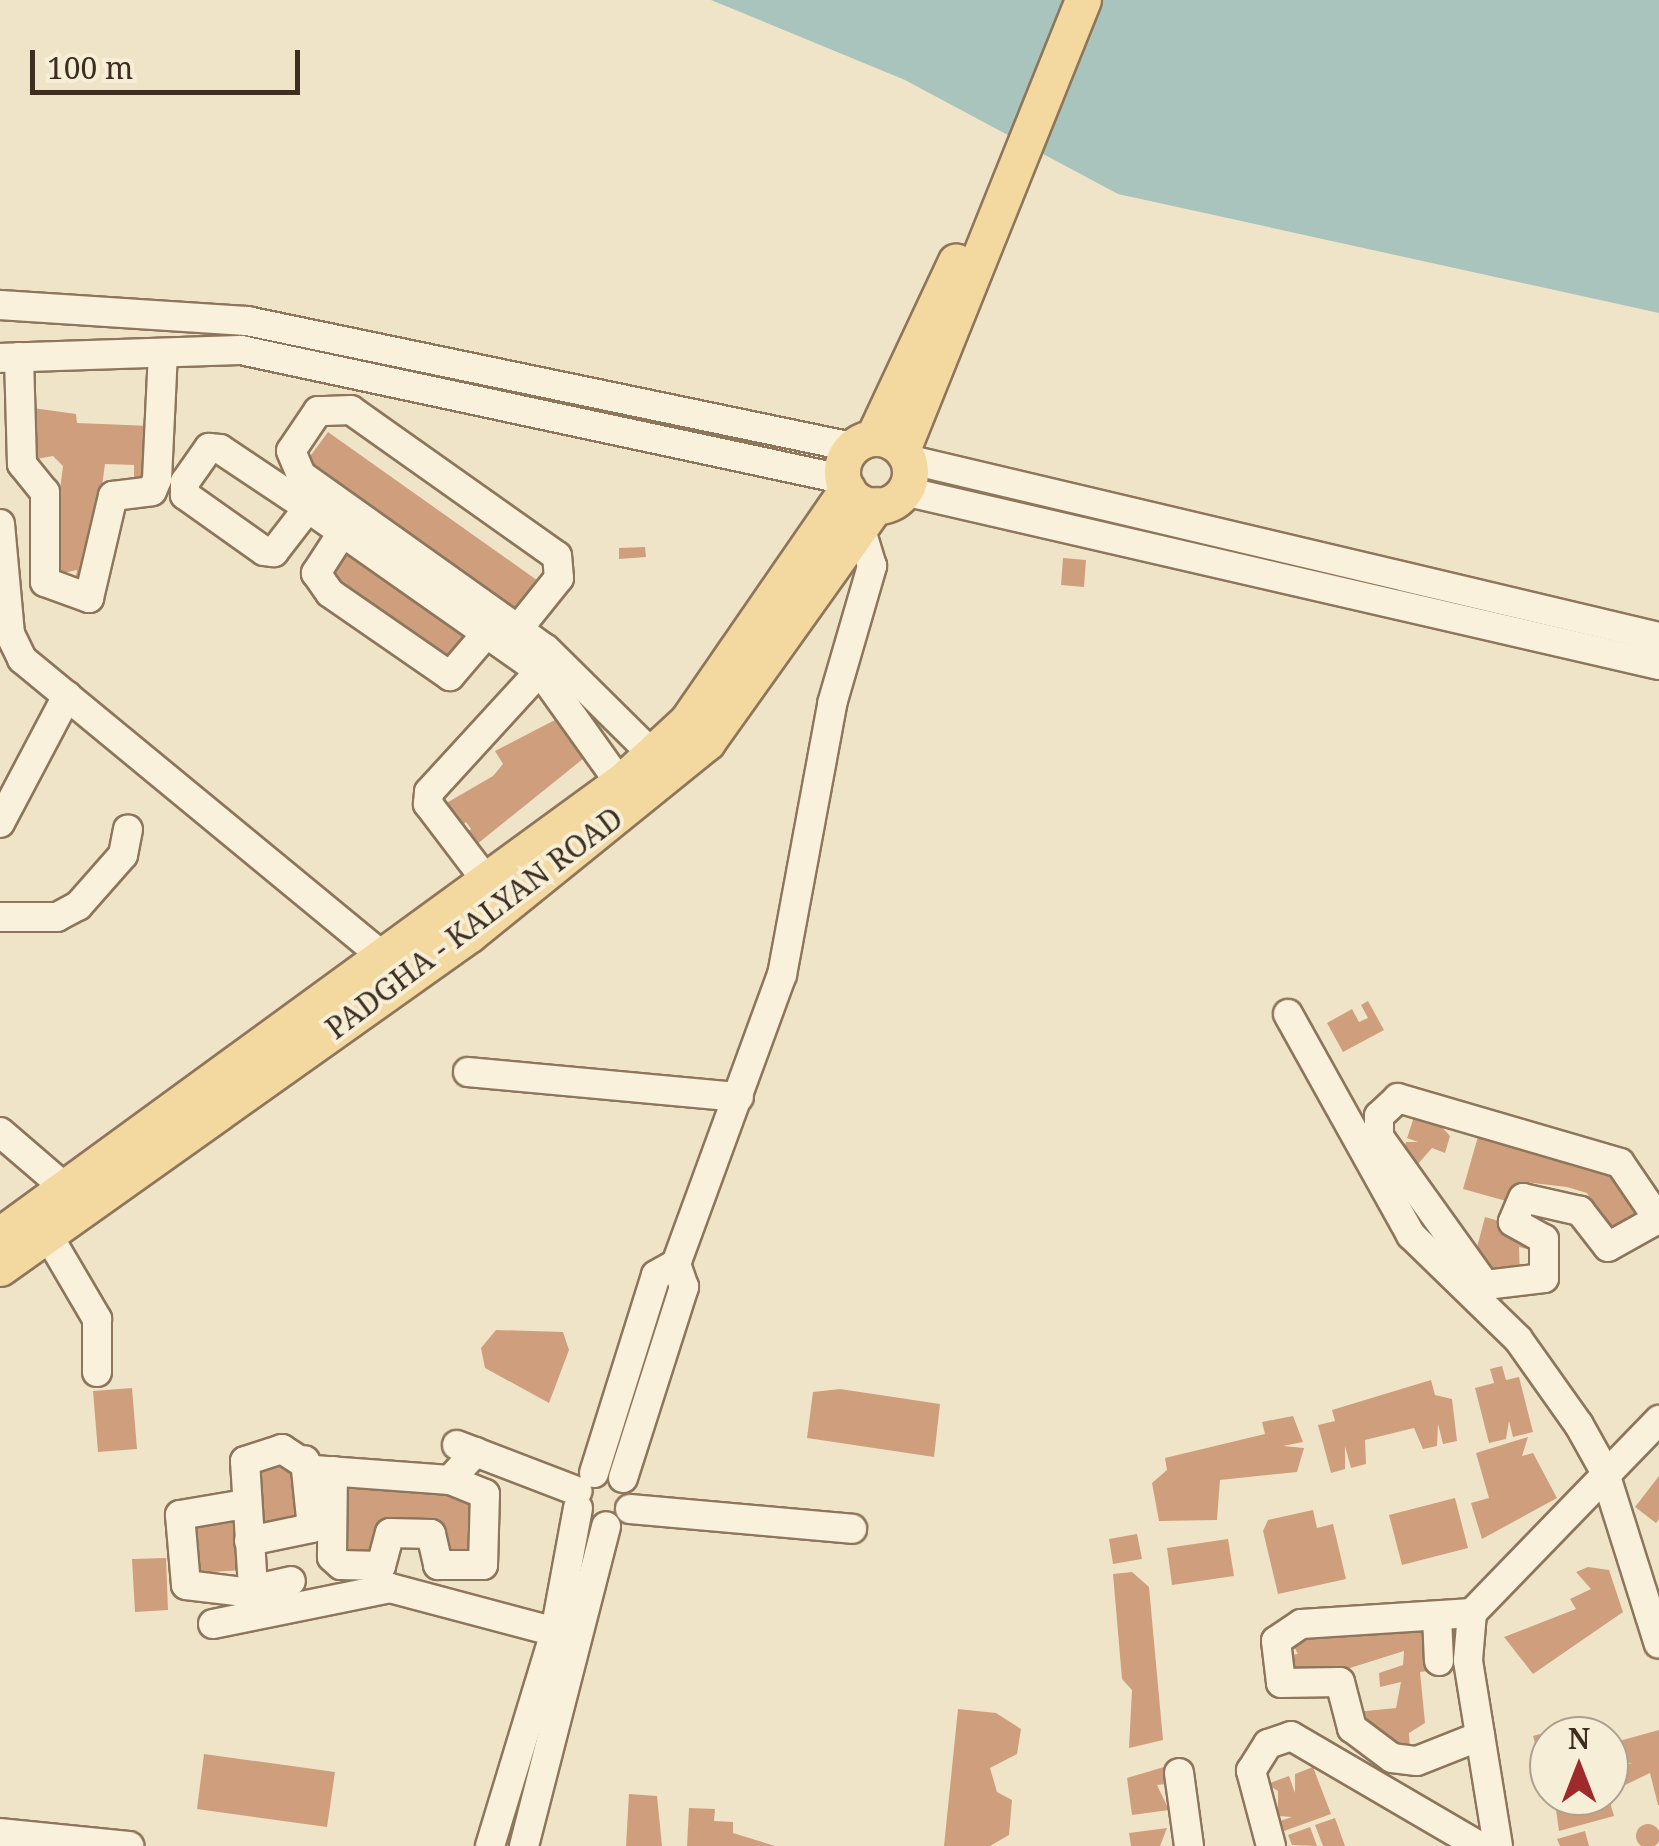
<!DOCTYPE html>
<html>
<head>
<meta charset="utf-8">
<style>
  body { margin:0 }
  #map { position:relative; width:1659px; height:1846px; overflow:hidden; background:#f0e4c8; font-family:"Noto Serif",serif }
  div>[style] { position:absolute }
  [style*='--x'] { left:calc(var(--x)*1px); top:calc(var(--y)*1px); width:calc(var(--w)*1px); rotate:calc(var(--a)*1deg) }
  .water>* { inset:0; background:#a9c4bc }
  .building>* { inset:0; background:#cf9f7d }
  .round { border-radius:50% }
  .roads { filter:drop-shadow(2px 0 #8d765c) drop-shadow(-2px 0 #8d765c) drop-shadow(0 2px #8d765c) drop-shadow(0 -2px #8d765c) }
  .minor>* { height:28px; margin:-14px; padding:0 14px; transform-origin:14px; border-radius:14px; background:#faf1dc }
  .major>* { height:35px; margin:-17.5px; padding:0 17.5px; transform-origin:17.5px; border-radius:17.5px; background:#f3d9a0 }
  .major>.ring { margin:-17.5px; padding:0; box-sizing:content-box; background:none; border:35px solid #f3d9a0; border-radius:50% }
  span { translate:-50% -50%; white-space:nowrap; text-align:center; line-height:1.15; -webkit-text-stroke:8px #f7eed8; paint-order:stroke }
  .street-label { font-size:30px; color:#3d2e20 }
  .north { position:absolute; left:1529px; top:1716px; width:100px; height:100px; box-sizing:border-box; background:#f7eed8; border:2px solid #ada18e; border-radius:50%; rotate:0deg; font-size:28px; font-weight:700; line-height:40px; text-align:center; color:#3d2e20 }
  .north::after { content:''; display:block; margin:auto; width:35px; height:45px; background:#9e2a2b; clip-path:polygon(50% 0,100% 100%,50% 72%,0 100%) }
  .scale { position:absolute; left:30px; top:50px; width:270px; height:45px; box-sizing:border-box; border:5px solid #3d2e20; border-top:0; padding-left:12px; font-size:30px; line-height:35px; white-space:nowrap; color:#3d2e20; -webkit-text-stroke:8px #f7eed8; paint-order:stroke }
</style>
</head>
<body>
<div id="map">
  <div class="water">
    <i style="clip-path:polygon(711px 0,1659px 0,1659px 313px,1118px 194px,905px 80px)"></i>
  </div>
  <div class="building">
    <i style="clip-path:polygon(33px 408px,76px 414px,77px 423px,151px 426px,145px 478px,134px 478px,134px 465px,105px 464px,89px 585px,75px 581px,77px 570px,49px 576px,63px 466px,53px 456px,31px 460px)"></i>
    <i style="clip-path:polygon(328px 432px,541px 583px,519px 615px,305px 463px)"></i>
    <i style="clip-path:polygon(645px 547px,646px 557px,619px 559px,619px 548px)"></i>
    <i style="clip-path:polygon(347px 550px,473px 637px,450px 669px,324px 582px)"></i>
    <i style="clip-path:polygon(1063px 558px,1086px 560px,1084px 587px,1061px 585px)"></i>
    <i style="clip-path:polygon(555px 705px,589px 754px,471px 849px,463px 836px,471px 829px,466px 822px,456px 832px,443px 805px,493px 776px,503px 764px,495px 751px,555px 720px)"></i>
    <i style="clip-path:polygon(1368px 1001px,1384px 1030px,1343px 1052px,1327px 1023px,1352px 1009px,1359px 1022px,1368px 1018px,1361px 1005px)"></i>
    <i style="clip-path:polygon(1419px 1102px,1450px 1136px,1445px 1153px,1432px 1148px,1417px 1165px,1401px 1159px,1406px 1142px,1418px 1142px,1407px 1138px)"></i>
    <i style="clip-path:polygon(1481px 1126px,1614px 1168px,1640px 1207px,1635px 1219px,1610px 1234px,1587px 1193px,1567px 1187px,1523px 1182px,1517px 1204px,1463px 1189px)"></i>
    <i style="clip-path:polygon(1485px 1217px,1506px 1223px,1534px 1251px,1519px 1247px,1520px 1279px,1472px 1266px)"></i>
    <i style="clip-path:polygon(496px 1330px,563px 1332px,569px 1350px,549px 1403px,485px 1368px,481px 1348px)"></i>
    <i style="clip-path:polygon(1502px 1366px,1506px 1380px,1519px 1377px,1533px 1432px,1513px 1437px,1509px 1421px,1506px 1439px,1489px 1443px,1475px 1388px,1494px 1383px,1490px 1369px)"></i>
    <i style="clip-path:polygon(1431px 1380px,1435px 1395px,1452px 1399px,1457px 1441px,1443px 1444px,1438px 1424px,1437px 1446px,1423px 1449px,1414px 1428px,1365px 1440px,1366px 1464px,1351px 1468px,1345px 1446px,1345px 1469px,1331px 1473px,1318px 1425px,1335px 1421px,1332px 1410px)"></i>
    <i style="clip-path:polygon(132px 1388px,137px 1449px,98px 1452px,93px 1391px)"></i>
    <i style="clip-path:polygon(840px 1389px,940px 1404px,934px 1457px,807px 1438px,813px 1392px)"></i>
    <i style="clip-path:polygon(1293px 1416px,1303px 1442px,1283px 1446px,1304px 1448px,1297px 1472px,1220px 1480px,1217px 1520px,1159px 1521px,1152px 1483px,1167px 1470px,1165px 1458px,1265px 1434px,1262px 1422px)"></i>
    <i style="clip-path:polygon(1528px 1437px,1522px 1456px,1533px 1453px,1557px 1498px,1482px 1539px,1471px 1503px,1489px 1498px,1476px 1453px)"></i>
    <i style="clip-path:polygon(299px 1463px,309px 1519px,264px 1523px,254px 1466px)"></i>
    <i style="clip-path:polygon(1659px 1476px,1659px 1519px,1656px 1523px,1635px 1507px)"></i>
    <i style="clip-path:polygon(337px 1486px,481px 1491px,478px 1563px,439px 1562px,440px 1531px,381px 1529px,380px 1558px,337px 1556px)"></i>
    <i style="clip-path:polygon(1455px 1498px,1468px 1548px,1402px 1565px,1389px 1515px)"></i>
    <i style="clip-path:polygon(1313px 1510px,1317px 1528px,1333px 1524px,1346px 1579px,1278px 1594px,1263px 1531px,1268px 1520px)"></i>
    <i style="clip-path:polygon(239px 1512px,243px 1570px,195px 1573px,192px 1515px)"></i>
    <i style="clip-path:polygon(1137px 1534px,1142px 1559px,1113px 1564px,1109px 1539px)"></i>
    <i style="clip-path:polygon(1228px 1539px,1234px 1576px,1172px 1585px,1167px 1548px)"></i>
    <i style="clip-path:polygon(166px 1558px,168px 1610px,135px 1612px,132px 1559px)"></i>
    <i style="clip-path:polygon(1588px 1567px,1609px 1570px,1623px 1612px,1533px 1674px,1504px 1637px,1576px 1609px,1570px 1599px,1591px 1589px,1576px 1572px)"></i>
    <i style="clip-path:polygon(1132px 1572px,1149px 1587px,1163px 1740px,1129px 1748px,1132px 1690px,1122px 1679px,1113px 1574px)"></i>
    <i style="clip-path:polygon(1424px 1615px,1438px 1670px,1420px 1672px,1425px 1723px,1409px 1733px,1410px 1749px,1383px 1750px,1356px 1712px,1396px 1708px,1401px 1682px,1380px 1687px,1379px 1673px,1403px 1665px,1404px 1651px,1318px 1678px,1290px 1671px,1288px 1655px,1298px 1654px,1286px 1633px)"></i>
    <i style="clip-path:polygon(958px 1709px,996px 1713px,1021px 1729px,1017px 1754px,990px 1768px,997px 1792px,1012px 1800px,1009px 1835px,990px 1846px,944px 1846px)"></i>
    <i style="clip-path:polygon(1587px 1721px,1592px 1736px,1549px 1736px,1549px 1763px,1538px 1755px,1533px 1736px)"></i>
    <i style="clip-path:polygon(1659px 1730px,1659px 1805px,1658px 1805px,1650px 1773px,1623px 1786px,1618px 1767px,1632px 1763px,1617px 1762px,1612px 1743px)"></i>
    <i style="clip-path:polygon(204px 1754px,335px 1772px,327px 1827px,197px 1809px)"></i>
    <i style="clip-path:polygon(1164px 1767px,1166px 1784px,1157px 1785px,1169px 1810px,1132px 1815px,1127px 1778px)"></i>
    <i style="clip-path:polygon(1313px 1767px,1331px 1814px,1284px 1831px,1280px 1821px,1292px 1817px,1278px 1816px,1278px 1791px,1267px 1784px,1289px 1776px,1295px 1793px,1295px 1774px)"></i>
    <i style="clip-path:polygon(629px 1794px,657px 1796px,662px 1846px,626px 1846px)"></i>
    <i style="clip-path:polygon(1554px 1796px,1609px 1799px,1614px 1816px,1559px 1831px)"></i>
    <i style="clip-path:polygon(689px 1808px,715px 1809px,714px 1821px,733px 1822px,733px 1833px,775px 1846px,687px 1846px)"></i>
    <i style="clip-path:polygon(1335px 1818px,1345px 1846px,1323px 1846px,1315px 1825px)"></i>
    <i class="round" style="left:1636px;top:1824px;width:24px;height:24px"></i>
    <i style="clip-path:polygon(1310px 1827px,1317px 1846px,1292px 1845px,1288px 1835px)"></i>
    <i style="clip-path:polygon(1167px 1828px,1160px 1846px,1131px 1846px,1129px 1833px)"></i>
    <i style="clip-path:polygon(1585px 1831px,1589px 1846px,1560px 1846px,1557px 1839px)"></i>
  </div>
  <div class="roads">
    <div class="minor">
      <i style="--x:0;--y:305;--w:248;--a:3.7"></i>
      <i style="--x:247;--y:321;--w:618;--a:11.76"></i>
      <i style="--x:19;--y:357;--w:107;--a:88.4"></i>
      <i style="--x:22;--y:464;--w:36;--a:51"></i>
      <i style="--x:45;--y:492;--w:90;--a:90"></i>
      <i style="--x:45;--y:582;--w:47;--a:20"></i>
      <i style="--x:89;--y:598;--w:105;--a:-76.8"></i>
      <i style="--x:113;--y:496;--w:39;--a:-7"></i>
      <i style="--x:152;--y:491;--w:13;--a:-67"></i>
      <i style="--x:157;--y:479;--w:126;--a:-87.3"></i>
      <i style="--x:0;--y:358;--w:241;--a:-1.9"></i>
      <i style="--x:241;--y:350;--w:615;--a:12.11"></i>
      <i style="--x:907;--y:459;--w:773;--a:13.32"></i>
      <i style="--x:904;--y:491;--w:775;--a:12.98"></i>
      <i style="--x:308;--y:508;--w:56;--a:127.7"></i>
      <i style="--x:274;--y:552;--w:10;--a:-174"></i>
      <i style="--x:264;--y:551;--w:97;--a:-144.7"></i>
      <i style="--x:185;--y:495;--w:13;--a:-90"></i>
      <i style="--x:185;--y:482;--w:42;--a:-54.8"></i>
      <i style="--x:209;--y:448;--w:11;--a:5"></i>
      <i style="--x:220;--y:449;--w:106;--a:33.8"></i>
      <i style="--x:308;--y:508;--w:284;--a:35.1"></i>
      <i style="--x:540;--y:671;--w:153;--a:54.5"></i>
      <i style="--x:0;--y:524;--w:110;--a:84.8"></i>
      <i style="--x:10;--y:634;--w:28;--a:64"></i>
      <i style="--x:22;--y:659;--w:484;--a:39.5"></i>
      <i style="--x:342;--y:533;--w:48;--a:123"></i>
      <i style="--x:316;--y:573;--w:24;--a:55"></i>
      <i style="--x:330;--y:593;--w:146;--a:34.7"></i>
      <i style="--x:450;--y:676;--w:55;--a:-49.4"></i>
      <i style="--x:518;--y:629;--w:65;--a:-51.2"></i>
      <i style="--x:559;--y:578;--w:22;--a:-95"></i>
      <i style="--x:557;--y:556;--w:252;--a:-144.7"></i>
      <i style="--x:351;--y:410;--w:33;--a:178"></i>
      <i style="--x:318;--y:411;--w:48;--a:124"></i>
      <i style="--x:291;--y:451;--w:26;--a:67"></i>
      <i style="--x:301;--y:475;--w:266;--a:35.4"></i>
      <i style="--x:518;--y:629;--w:34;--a:36"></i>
      <i style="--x:546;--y:649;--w:149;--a:44.7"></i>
      <i style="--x:0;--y:823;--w:144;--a:-62.2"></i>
      <i style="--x:486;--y:880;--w:96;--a:-127.3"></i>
      <i style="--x:428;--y:804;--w:12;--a:-85"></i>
      <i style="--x:429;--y:792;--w:164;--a:-47.5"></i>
      <i style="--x:0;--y:917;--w:57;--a:0"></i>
      <i style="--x:57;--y:917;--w:24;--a:-28"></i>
      <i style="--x:78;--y:906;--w:68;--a:-48.6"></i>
      <i style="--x:123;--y:855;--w:26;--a:-79"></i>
      <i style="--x:1288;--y:1014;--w:253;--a:60.9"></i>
      <i style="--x:1411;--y:1235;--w:149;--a:44.2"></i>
      <i style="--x:1518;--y:1339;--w:105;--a:54.7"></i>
      <i style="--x:1579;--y:1425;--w:51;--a:60.9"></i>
      <i style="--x:1604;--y:1470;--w:182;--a:72.5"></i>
      <i style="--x:468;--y:1072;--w:272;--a:5.3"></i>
      <i style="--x:1398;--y:1098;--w:231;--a:16.3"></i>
      <i style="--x:1620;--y:1163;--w:68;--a:55.8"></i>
      <i style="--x:1658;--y:1219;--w:57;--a:150.8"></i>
      <i style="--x:1608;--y:1247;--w:46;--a:-127.9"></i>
      <i style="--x:1580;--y:1211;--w:58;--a:-167.2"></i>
      <i style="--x:1523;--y:1198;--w:26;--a:113"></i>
      <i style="--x:1513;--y:1222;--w:35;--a:29"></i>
      <i style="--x:1544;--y:1239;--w:39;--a:90"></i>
      <i style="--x:1544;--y:1278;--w:59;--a:173.2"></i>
      <i style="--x:1485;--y:1285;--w:182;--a:-125.6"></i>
      <i style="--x:1379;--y:1137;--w:21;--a:-90"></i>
      <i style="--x:1379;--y:1116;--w:26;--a:-43"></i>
      <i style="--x:0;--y:1132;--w:83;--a:40.6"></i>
      <i style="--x:39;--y:1220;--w:115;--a:59.6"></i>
      <i style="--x:97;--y:1319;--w:53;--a:90"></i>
      <i style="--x:457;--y:1445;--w:129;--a:21"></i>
      <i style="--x:333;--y:1471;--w:86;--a:90.7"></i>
      <i style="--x:332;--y:1557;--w:12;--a:42"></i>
      <i style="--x:341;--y:1565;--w:40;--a:1.4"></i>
      <i style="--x:381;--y:1566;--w:34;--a:-75"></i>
      <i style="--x:390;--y:1533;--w:41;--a:1.4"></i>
      <i style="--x:431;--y:1534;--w:32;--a:77"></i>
      <i style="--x:438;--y:1565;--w:45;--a:0"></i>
      <i style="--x:483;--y:1565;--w:71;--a:-88.4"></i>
      <i style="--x:485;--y:1494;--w:38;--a:-158"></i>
      <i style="--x:594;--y:1473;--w:207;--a:-72.6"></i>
      <i style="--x:656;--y:1275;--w:23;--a:-29"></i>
      <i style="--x:623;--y:1478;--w:201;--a:-72.3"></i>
      <i style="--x:684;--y:1287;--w:24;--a:-109"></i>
      <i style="--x:676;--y:1264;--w:308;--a:-69.9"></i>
      <i style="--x:782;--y:975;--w:276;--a:-79.5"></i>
      <i style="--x:832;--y:704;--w:144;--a:-73.8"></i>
      <i style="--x:872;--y:566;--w:39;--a:-107"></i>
      <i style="--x:245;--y:1504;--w:66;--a:170.4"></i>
      <i style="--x:180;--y:1515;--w:70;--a:85.1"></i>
      <i style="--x:186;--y:1585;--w:57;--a:7"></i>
      <i style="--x:243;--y:1592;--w:49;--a:-12.9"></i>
      <i style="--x:630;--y:1509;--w:223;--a:5.1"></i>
      <i style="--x:249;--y:1541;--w:64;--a:-11.7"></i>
      <i style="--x:312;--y:1528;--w:68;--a:-95.9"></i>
      <i style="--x:253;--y:1588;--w:127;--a:-93.6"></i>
      <i style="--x:245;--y:1461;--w:39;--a:-18"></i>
      <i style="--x:282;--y:1449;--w:38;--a:33"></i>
      <i style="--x:314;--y:1470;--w:136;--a:4.2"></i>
      <i style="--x:450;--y:1480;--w:38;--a:-48"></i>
      <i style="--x:1472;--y:1613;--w:171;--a:176.3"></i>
      <i style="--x:1301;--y:1624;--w:30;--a:146"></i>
      <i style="--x:1276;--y:1641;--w:42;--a:83.2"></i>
      <i style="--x:1281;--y:1683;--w:59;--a:-1"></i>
      <i style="--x:1340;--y:1682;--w:48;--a:75.4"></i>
      <i style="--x:1352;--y:1728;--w:50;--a:36.9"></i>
      <i style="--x:1392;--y:1758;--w:25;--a:7"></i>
      <i style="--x:1417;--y:1761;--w:68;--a:-21.6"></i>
      <i style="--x:1437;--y:1616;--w:45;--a:87.5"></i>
      <i style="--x:213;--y:1624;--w:181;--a:-11.5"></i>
      <i style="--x:390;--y:1588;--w:171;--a:14.9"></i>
      <i style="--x:1179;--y:1773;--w:74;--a:82.2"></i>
      <i style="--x:0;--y:1833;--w:130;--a:5.8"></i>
      <i style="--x:490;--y:1846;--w:224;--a:-73.1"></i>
      <i style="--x:555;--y:1632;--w:126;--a:-79.5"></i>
      <i style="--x:524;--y:1846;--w:330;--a:-75.6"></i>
      <i style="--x:1271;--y:1846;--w:78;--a:-104.9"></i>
      <i style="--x:1251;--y:1771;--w:32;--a:-58"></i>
      <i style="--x:1268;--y:1744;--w:24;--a:-19"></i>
      <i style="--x:1291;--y:1736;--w:218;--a:30.3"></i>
      <i style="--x:1498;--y:1846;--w:188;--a:-99.2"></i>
      <i style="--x:1468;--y:1660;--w:47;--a:-85.1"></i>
      <i style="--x:1472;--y:1613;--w:269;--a:-45.9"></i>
    </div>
    <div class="major">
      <i style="--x:873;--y:438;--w:195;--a:-64.9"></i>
      <i class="ring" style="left:842px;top:438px;width:33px;height:33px"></i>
      <i style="--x:902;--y:450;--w:485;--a:-68.1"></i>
      <i style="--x:0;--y:1235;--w:770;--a:-36.13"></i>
      <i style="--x:622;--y:781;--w:88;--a:-42.7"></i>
      <i style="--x:687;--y:721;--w:282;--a:-55.4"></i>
      <i style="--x:0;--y:1268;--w:577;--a:-35.4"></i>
      <i style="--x:470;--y:934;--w:305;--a:-39"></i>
      <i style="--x:707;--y:742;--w:291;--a:-54.5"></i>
    </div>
  </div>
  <div class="street-label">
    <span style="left:474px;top:923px;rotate:-37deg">PADGHA - KALYAN ROAD</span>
  </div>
  <div class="north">N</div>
  <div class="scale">100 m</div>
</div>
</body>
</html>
